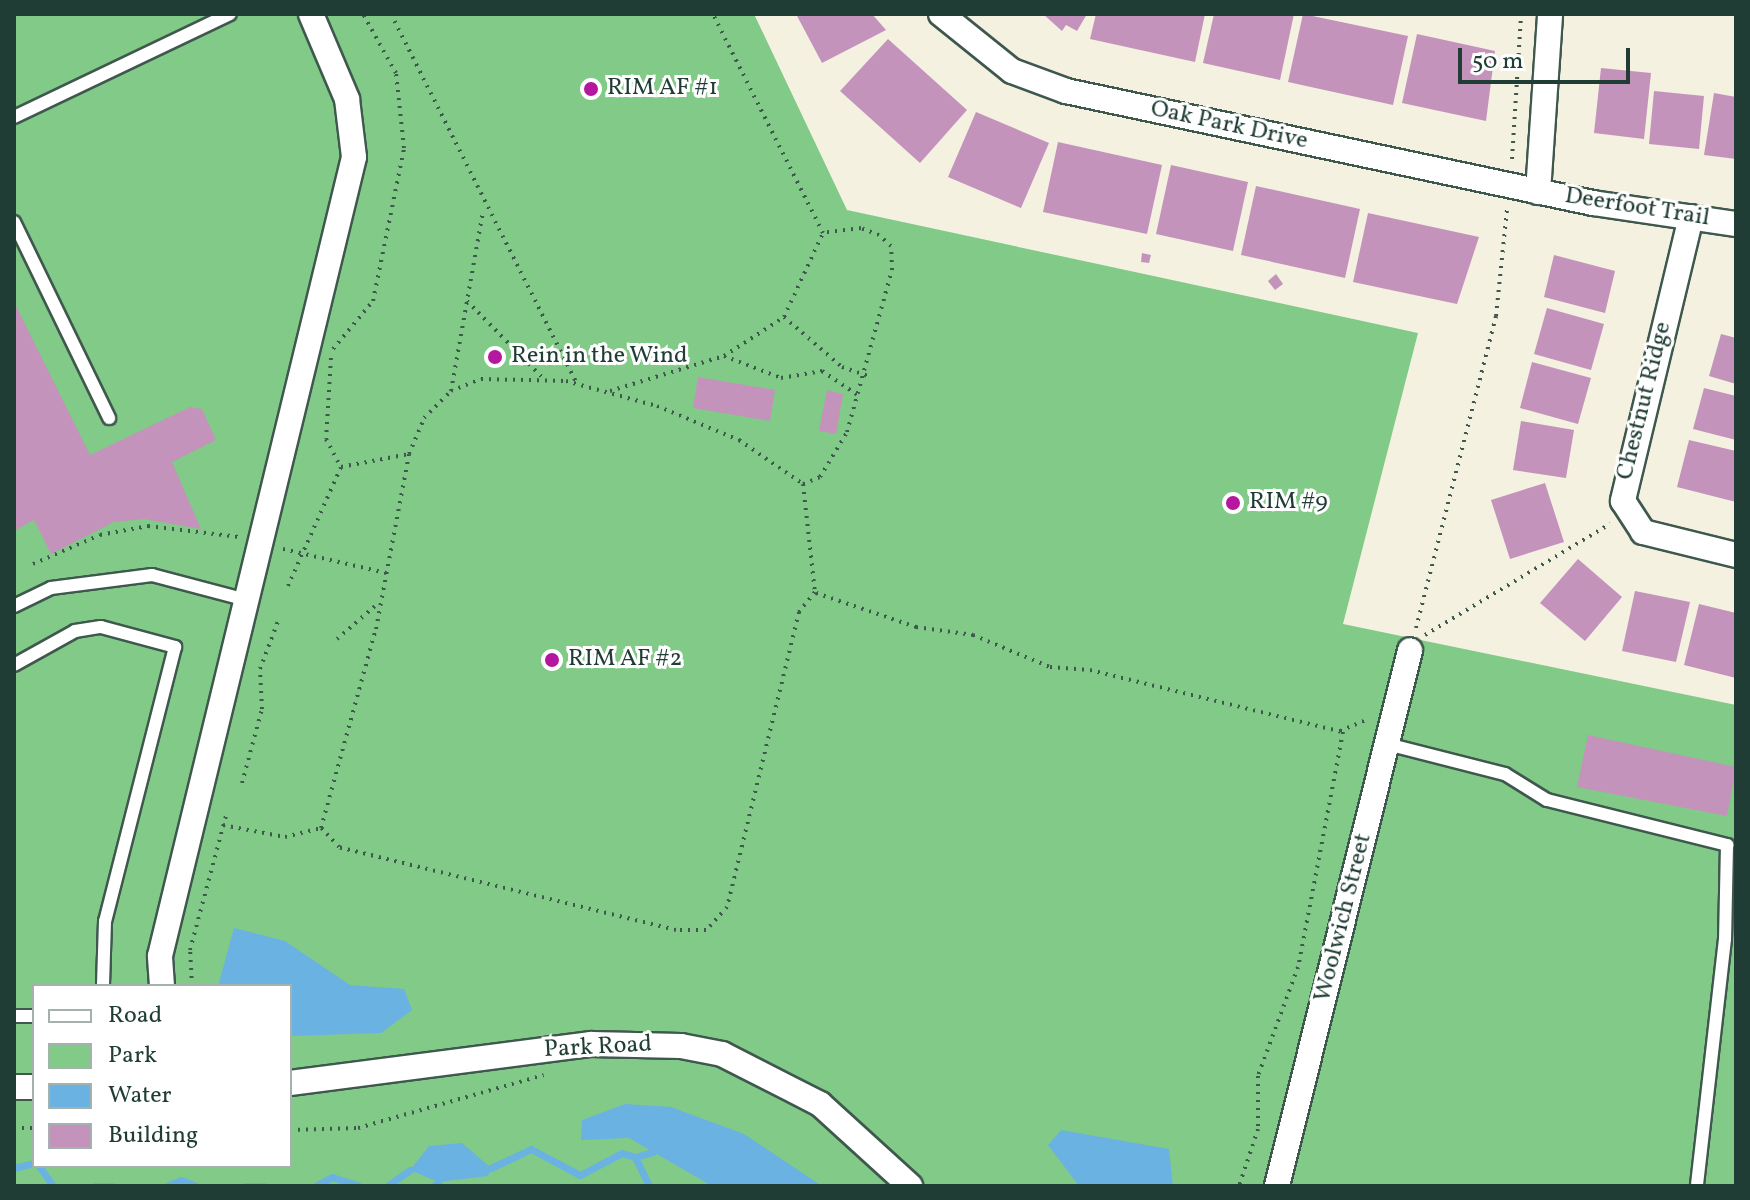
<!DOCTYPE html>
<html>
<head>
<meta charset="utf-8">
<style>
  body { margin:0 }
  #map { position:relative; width:1750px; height:1200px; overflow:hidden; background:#f4f1e1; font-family:Vollkorn,serif }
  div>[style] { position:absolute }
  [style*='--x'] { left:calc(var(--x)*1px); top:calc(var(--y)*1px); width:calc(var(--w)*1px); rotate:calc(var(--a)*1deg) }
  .green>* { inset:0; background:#82ca87 }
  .water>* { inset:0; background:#6ab2e2 }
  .stream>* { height:7px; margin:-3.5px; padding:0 3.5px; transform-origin:3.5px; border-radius:3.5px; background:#6ab2e2 }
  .building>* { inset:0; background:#c393bb }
  .path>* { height:4px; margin-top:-2px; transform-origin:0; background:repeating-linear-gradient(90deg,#3f584e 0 2px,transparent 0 8px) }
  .roads { filter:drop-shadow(2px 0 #3f584e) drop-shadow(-2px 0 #3f584e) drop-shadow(0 2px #3f584e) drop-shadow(0 -2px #3f584e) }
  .lane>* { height:12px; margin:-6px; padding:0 6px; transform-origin:6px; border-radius:6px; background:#fff }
  .street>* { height:24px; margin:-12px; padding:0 12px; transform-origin:12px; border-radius:12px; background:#fff }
  .dots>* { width:22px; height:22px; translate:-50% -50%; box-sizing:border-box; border:4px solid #fff; border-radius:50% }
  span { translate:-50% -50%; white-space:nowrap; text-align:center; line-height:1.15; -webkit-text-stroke:6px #fff; paint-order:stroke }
  .poi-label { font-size:24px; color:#1f3d34 }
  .left { translate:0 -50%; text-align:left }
  .street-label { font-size:24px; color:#1f3d34 }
  .frame { position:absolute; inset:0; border:16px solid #1f3d34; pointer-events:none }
  .legend { position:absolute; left:32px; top:984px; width:260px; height:184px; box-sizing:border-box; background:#fff; border:2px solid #a5b1ae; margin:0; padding:10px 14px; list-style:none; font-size:24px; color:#1f3d34 }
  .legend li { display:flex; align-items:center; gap:16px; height:40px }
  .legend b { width:40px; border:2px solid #a5b1ae }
  .scale { position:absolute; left:1458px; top:48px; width:172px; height:36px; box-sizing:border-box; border:4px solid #1f3d34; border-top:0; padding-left:10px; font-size:24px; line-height:28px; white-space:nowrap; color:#1f3d34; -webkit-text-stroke:6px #fff; paint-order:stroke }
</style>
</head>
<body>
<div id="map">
  <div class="green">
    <i style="clip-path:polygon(evenodd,14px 14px,754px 14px,847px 210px,1418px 333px,1343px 624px,1736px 705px,1736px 1186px,14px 1186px,14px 14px,34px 986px,290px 986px,290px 1166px,34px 1166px,34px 986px)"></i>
  </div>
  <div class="water">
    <i style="clip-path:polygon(234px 928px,285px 941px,350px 985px,404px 989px,412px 1010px,381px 1033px,290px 1036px,290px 986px,218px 986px)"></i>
    <i style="clip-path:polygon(625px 1104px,671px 1107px,744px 1134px,822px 1186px,712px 1186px,629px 1138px,581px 1140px,582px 1120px)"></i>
    <i style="clip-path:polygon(1061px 1130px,1169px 1149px,1173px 1186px,1079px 1186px,1048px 1145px)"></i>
    <i style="clip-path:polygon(462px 1143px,491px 1168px,488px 1176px,438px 1182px,410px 1170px,429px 1146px)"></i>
  </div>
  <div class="stream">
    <i style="--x:635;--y:1157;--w:19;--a:-16"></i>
    <i style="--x:39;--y:1166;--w:24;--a:55"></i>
    <i style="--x:14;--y:1168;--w:21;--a:-14"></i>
    <i style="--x:491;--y:1168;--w:44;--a:-25.4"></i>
    <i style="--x:531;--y:1149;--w:55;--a:28"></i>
    <i style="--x:580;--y:1175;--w:47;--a:-27.6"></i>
    <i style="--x:622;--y:1153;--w:14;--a:17"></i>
    <i style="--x:635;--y:1157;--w:32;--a:64"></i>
    <i style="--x:95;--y:1186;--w:17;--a:0"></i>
    <i style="--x:167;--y:1186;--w:15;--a:-23"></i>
    <i style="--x:181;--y:1180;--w:16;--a:22"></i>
    <i style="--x:245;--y:1186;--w:19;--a:0"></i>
    <i style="--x:315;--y:1186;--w:19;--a:-28"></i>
    <i style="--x:332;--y:1177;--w:28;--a:18"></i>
    <i style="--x:387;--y:1186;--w:28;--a:-35"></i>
    <i style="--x:434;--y:1186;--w:6;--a:-45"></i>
  </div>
  <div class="building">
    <i style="clip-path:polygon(796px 14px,872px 14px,886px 30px,822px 63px)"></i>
    <i style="clip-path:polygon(1043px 14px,1087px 14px,1077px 31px,1066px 25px,1062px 31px)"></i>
    <i style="clip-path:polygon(1096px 14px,1205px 14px,1195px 62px,1090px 39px)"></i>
    <i style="clip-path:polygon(1214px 14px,1294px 14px,1280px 80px,1203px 63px)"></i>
    <i style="clip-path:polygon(1303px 14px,1408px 36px,1393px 105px,1288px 82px)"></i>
    <i style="clip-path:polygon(1417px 34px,1495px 51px,1486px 121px,1402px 103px)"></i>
    <i style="clip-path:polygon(888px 39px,967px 110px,920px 163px,840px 91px)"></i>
    <i style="clip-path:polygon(1601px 68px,1651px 73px,1644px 139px,1594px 133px)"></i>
    <i style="clip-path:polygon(1654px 91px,1704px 96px,1699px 149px,1649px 144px)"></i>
    <i style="clip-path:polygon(1714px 93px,1736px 97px,1736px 159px,1704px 155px)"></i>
    <i style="clip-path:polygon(976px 112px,1049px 143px,1021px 208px,948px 177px)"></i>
    <i style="clip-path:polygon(1058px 142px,1162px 165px,1147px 234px,1043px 212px)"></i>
    <i style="clip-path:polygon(1171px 165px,1248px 182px,1233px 251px,1156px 234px)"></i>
    <i style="clip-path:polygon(1256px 186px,1360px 209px,1345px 278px,1241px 255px)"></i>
    <i style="clip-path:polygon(1368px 213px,1479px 237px,1457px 304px,1353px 282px)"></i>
    <i style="clip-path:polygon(1142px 253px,1151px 255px,1149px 263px,1141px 262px)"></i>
    <i style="clip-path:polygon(1554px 255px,1615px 271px,1605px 313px,1544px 297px)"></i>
    <i style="clip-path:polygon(1276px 274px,1283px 284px,1275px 290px,1268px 281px)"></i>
    <i style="clip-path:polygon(14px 302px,90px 455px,190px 407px,202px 409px,216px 440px,172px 462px,201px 529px,144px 519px,114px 522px,51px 554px,34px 520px,14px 531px)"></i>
    <i style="clip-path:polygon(1547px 308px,1604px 324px,1591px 370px,1534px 354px)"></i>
    <i style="clip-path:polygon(1721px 334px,1736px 338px,1736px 384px,1709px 376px)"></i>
    <i style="clip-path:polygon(1532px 362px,1591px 378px,1578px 424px,1520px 408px)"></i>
    <i style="clip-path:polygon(698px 377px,775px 390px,770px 421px,693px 408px)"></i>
    <i style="clip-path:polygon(1704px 388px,1736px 396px,1736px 440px,1693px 429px)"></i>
    <i style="clip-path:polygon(827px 390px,843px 394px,836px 434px,819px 431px)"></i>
    <i style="clip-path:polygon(1521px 421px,1574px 430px,1566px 478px,1513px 470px)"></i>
    <i style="clip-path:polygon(1689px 440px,1736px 451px,1736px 502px,1677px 487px)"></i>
    <i style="clip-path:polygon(1545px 483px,1564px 542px,1510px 559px,1491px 500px)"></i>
    <i style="clip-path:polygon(1578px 559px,1622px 597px,1585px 641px,1540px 603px)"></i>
    <i style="clip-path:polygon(1635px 591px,1690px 602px,1676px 662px,1622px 651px)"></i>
    <i style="clip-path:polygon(1699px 604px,1736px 613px,1736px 678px,1684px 665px)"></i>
    <i style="clip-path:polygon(1588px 735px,1736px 767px,1727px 816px,1577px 787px)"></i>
  </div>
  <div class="path">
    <i style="--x:391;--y:14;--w:414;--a:63.3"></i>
    <i style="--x:1512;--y:159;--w:145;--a:-86.4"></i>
    <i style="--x:467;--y:301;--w:110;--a:45.4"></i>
    <i style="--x:784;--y:317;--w:77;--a:40.8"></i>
    <i style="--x:842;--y:367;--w:28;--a:19"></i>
    <i style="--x:333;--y:349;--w:62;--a:-50.2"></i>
    <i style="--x:373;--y:301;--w:156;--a:-78.5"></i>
    <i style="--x:404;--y:148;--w:75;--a:-96.1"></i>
    <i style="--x:396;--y:73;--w:68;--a:-119.2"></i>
    <i style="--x:724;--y:356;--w:61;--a:21.1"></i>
    <i style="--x:781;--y:378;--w:42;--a:-9.7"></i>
    <i style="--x:822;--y:371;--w:45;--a:34"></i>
    <i style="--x:331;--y:358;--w:81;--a:93.5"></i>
    <i style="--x:326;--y:439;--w:32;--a:62"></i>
    <i style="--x:451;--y:391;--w:183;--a:-79.9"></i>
    <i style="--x:610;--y:391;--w:119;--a:-17.1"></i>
    <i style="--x:724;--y:356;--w:72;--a:-33"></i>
    <i style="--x:784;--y:317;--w:93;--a:-65.1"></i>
    <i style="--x:823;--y:233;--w:245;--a:-116.7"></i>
    <i style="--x:803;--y:484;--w:18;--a:-22"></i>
    <i style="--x:820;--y:477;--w:52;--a:-59"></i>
    <i style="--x:847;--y:432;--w:168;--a:-74.5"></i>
    <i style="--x:892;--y:270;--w:24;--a:-92"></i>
    <i style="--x:891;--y:246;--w:16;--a:-137"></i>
    <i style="--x:879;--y:235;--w:19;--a:-159"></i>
    <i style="--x:861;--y:228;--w:38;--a:173"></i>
    <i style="--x:283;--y:549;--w:106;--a:13.1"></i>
    <i style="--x:33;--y:564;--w:73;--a:-23.4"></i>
    <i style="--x:100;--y:535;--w:49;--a:-10.6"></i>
    <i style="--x:148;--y:526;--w:92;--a:6.9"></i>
    <i style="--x:288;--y:586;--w:130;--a:-66"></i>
    <i style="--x:341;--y:467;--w:69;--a:-10.8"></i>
    <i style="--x:816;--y:593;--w:106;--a:18.8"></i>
    <i style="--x:916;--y:627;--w:58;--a:8"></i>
    <i style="--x:973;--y:635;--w:83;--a:22.6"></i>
    <i style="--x:1050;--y:667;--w:40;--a:4.3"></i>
    <i style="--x:1090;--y:670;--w:260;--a:13.8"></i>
    <i style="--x:1343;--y:732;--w:239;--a:100.8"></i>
    <i style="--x:1298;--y:967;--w:116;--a:110.2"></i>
    <i style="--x:1258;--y:1076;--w:53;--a:90"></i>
    <i style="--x:1258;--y:1129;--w:60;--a:108.4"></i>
    <i style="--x:1416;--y:628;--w:322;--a:-75.6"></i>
    <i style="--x:1496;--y:316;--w:107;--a:-84.1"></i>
    <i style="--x:1425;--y:635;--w:216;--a:-31"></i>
    <i style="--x:337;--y:639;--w:50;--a:-41"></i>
    <i style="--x:1340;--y:731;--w:30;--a:-23"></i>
    <i style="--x:242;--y:783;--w:77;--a:-74.9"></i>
    <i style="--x:262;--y:709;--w:40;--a:-92.9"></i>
    <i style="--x:260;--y:669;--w:51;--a:-69.4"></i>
    <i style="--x:223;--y:825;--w:63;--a:11"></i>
    <i style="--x:285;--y:837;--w:37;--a:-14"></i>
    <i style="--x:321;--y:828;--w:206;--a:-74.6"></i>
    <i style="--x:376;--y:629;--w:178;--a:-79.3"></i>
    <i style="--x:409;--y:454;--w:39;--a:-67"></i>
    <i style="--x:424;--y:418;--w:38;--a:-45"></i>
    <i style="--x:451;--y:391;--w:32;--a:-22"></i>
    <i style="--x:481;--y:379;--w:85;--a:1.3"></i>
    <i style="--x:566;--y:381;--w:94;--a:15.4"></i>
    <i style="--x:657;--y:406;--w:89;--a:22.5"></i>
    <i style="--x:739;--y:440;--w:78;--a:34.5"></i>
    <i style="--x:803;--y:484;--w:109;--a:83.7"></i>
    <i style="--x:815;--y:592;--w:26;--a:129"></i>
    <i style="--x:799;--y:612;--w:304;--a:103.7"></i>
    <i style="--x:727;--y:907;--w:31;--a:132"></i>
    <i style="--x:706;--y:930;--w:30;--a:180"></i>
    <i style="--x:676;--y:930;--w:347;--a:-166.2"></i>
    <i style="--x:339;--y:847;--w:26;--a:-133"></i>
    <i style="--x:192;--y:986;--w:36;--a:-93"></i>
    <i style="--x:190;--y:950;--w:139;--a:-75"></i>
    <i style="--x:14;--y:1128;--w:20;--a:0"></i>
    <i style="--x:290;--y:1130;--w:68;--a:-1.7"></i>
    <i style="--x:358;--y:1128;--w:193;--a:-15.9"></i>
  </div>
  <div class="roads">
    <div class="lane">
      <i style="--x:14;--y:117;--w:239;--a:-25.5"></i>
      <i style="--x:14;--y:222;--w:218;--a:64.1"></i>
      <i style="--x:14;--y:606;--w:41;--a:-25.9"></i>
      <i style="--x:51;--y:588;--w:102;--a:-7.3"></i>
      <i style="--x:152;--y:575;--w:94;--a:14.8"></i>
      <i style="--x:14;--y:665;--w:70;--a:-29.1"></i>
      <i style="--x:75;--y:631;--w:26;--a:-9"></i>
      <i style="--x:101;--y:627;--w:77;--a:15.1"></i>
      <i style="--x:175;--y:647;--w:283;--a:104.3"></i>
      <i style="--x:105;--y:921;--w:65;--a:91.8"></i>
      <i style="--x:1387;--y:744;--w:122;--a:14.3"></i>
      <i style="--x:1505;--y:774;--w:49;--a:31.8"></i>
      <i style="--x:1547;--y:800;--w:186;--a:14"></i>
      <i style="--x:1727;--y:845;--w:94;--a:91.2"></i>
      <i style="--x:1725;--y:939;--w:249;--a:96.5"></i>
      <i style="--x:14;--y:1016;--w:20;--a:0"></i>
    </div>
    <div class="street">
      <i style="--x:941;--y:14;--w:91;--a:38.8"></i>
      <i style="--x:1012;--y:71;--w:58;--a:20.3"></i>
      <i style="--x:1066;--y:91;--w:539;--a:12"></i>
      <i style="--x:1593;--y:203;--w:145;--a:8.4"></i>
      <i style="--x:1538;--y:192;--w:178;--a:-86.1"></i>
      <i style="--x:1691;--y:217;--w:292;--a:103.5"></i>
      <i style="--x:1623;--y:501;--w:37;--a:57"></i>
      <i style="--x:1643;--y:532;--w:96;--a:13.9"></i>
      <i style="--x:162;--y:986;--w:30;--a:-94"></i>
      <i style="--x:160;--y:956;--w:822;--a:-76.35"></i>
      <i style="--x:354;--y:157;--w:58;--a:-96.9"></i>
      <i style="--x:347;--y:99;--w:92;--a:-113"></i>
      <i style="--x:290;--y:1083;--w:304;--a:-7.4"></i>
      <i style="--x:591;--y:1044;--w:90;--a:1.3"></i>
      <i style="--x:681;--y:1046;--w:42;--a:11"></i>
      <i style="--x:722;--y:1054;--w:110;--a:27"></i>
      <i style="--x:820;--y:1104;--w:122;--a:42.3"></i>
      <i style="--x:14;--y:1087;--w:20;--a:0"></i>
      <i style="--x:1277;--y:1186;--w:552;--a:-76.06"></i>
    </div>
  </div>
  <div class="dots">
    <i style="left:591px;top:89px;background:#b5179e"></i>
    <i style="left:495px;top:357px;background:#b5179e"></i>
    <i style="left:1233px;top:503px;background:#b5179e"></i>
    <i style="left:552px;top:660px;background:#b5179e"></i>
  </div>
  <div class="poi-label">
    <span class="left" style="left:607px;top:89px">RIM AF #1</span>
    <span class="left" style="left:511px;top:357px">Rein in the Wind</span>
    <span class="left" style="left:1249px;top:503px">RIM #9</span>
    <span class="left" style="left:568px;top:660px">RIM AF #2</span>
  </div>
  <div class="street-label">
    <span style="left:1229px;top:126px;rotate:12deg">Oak Park Drive</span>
    <span style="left:1637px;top:208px;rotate:9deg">Deerfoot Trail</span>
    <span style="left:1645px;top:401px;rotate:-76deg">Chestnut Ridge</span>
    <span style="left:1344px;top:918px;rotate:-76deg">Woolwich Street</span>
    <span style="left:598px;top:1048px;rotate:-3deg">Park Road</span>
  </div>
  <div class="frame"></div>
  <ul class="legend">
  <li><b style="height:10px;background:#fff"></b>Road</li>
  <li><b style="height:22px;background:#82ca87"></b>Park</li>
  <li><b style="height:22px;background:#6ab2e2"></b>Water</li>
  <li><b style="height:22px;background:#c393bb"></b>Building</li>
  </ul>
  <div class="scale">50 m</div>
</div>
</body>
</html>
